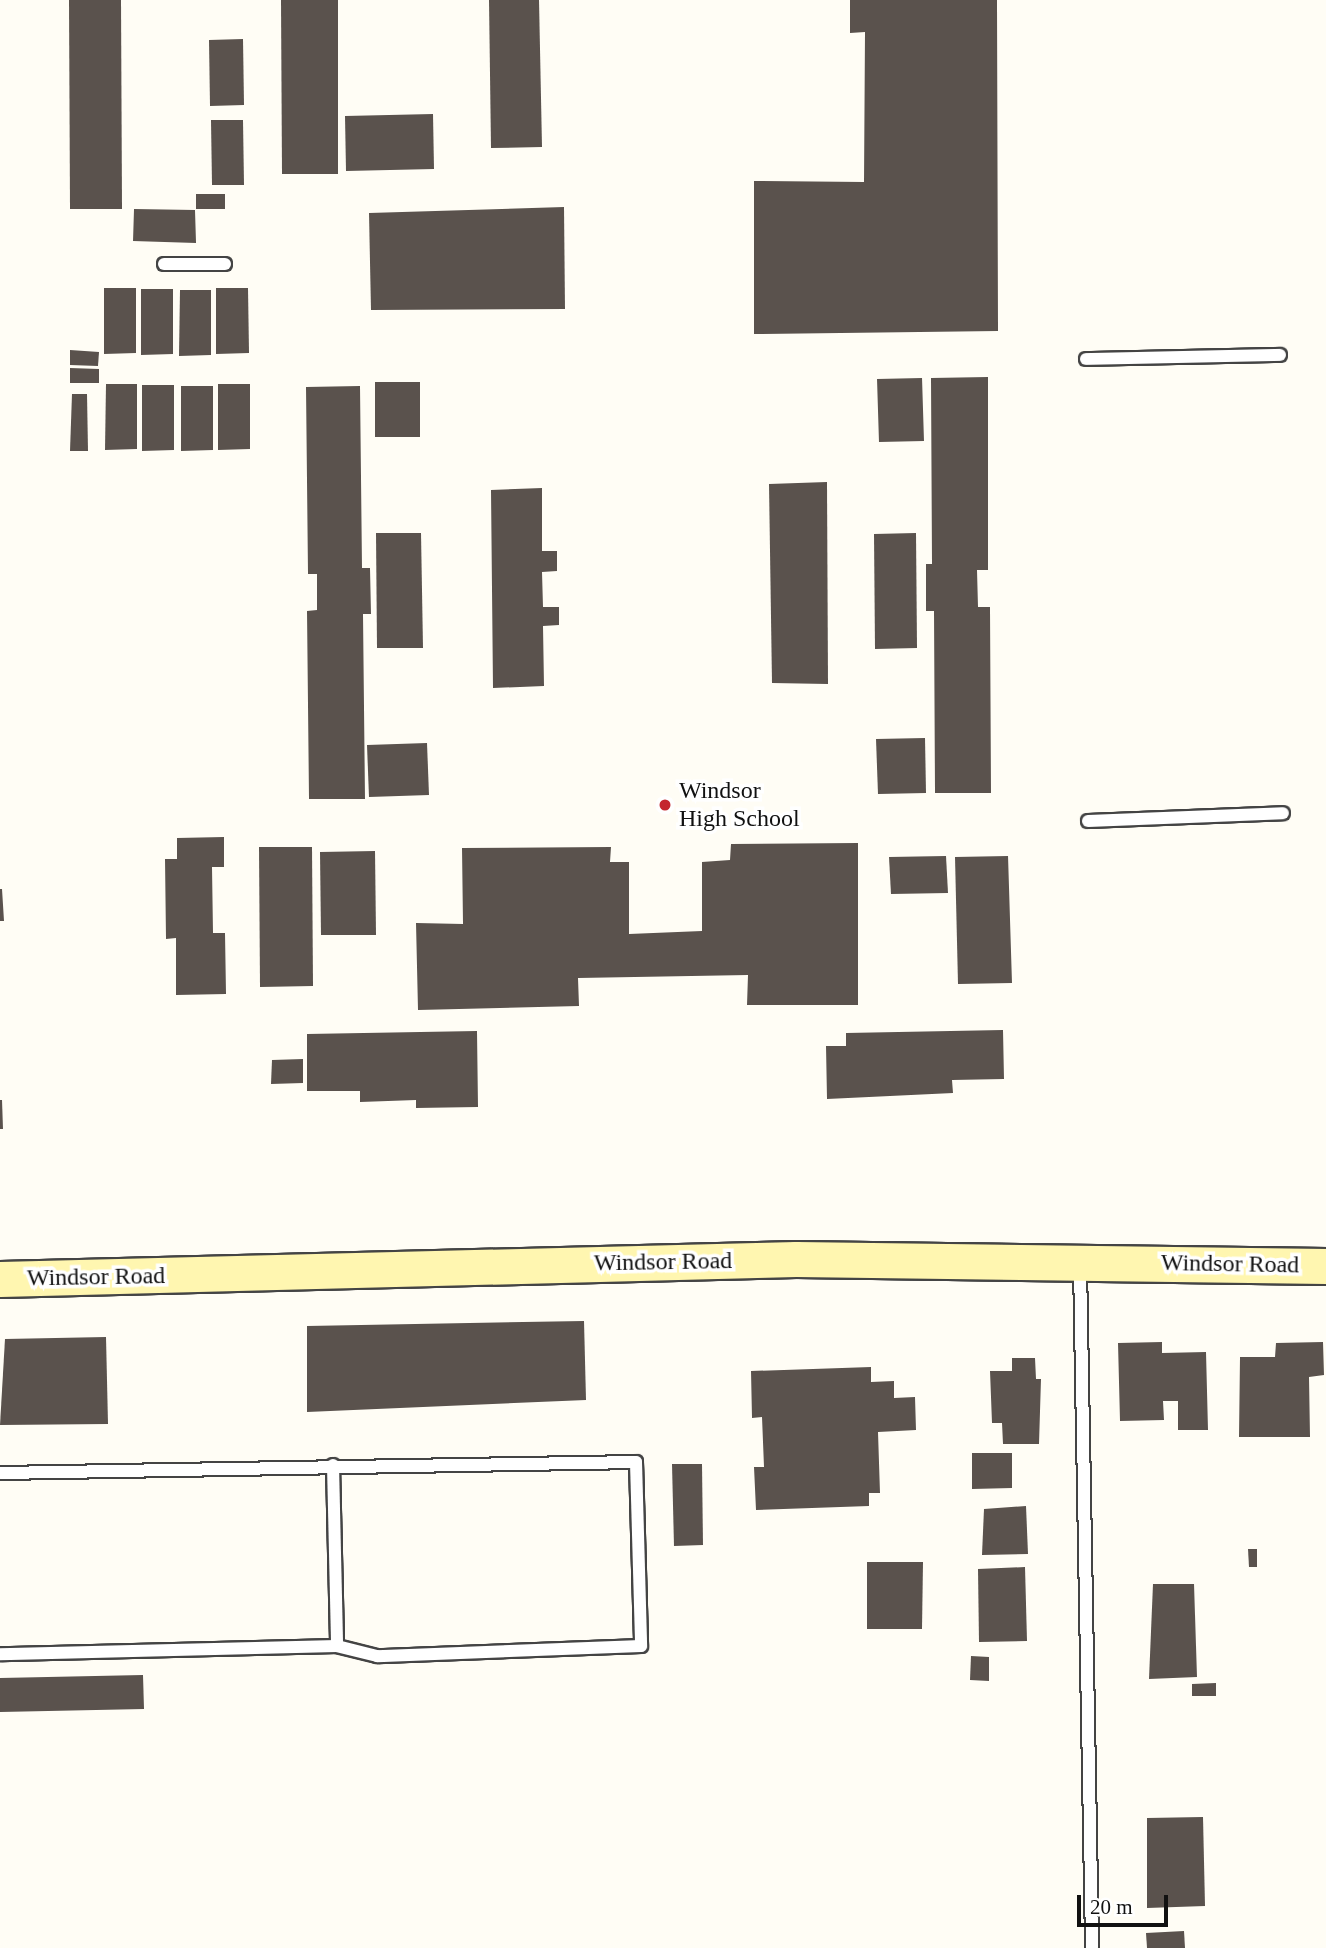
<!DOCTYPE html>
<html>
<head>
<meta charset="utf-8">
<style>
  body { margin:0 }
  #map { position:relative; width:1326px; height:1948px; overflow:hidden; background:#fffdf5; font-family:"Times New Roman",serif }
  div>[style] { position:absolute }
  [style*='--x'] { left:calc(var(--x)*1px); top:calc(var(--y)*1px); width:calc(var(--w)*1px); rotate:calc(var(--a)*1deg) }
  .building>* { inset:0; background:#5a524d }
  .roads { filter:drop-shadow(2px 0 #444) drop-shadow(-2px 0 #444) drop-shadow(0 2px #444) drop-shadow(0 -2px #444) }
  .lane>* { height:12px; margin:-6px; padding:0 6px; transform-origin:6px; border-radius:6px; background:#fff }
  .secondary>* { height:35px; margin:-17.5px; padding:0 17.5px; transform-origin:17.5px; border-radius:17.5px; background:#fff6b0 }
  .dots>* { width:19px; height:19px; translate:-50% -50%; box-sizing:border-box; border:4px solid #fff; border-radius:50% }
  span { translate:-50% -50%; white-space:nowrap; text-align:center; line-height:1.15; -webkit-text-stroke:7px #fff; paint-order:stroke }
  .poi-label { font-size:24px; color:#111 }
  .left { translate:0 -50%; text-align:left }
  .street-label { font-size:24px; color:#111 }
  .scale { position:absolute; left:1077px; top:1895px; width:91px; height:32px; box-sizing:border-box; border:4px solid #111; border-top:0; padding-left:9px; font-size:21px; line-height:24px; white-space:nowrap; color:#111; -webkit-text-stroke:5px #fff; paint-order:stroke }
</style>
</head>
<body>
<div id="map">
  <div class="building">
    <i style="clip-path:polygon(69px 0,121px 0,122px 209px,70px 209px)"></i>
    <i style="clip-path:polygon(281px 0,338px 0,338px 174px,282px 174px)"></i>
    <i style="clip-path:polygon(489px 0,539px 0,542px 147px,491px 148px)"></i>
    <i style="clip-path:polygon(850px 0,997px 0,998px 331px,754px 334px,754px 181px,864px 182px,865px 32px,850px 33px)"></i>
    <i style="clip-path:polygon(243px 39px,244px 105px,210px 106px,209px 40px)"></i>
    <i style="clip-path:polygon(433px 114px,434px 169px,346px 171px,345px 116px)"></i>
    <i style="clip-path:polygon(211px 120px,243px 120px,244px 185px,212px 185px)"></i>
    <i style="clip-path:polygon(196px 194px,225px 194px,225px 209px,196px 209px)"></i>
    <i style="clip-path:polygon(564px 207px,565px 309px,371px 310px,369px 213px)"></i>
    <i style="clip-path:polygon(134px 209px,195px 210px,196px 243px,133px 241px)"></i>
    <i style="clip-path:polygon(104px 288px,136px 288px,136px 353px,104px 354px)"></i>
    <i style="clip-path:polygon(216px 288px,248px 288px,249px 353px,216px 354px)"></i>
    <i style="clip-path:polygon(141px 289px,173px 289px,173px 354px,141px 355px)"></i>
    <i style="clip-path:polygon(180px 290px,211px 290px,211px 355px,179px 356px)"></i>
    <i style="clip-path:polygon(70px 350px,99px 352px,98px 366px,70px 365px)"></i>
    <i style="clip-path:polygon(70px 368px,99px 369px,99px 383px,70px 383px)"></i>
    <i style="clip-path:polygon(988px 377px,988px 570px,977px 570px,978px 607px,990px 607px,991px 793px,935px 793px,934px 611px,926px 611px,926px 564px,932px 564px,931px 378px)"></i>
    <i style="clip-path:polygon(922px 378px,924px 441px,879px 442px,877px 379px)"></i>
    <i style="clip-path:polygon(375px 382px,420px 382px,420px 437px,375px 437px)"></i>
    <i style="clip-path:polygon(106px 384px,137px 384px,137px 449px,105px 450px)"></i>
    <i style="clip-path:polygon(218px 384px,250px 384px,250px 449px,218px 450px)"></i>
    <i style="clip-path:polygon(142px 385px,174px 385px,174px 450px,142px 451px)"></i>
    <i style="clip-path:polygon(181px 386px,213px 386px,213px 450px,181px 451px)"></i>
    <i style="clip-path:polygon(360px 386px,362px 568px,370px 568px,371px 614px,363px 614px,365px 799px,309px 799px,307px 611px,317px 610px,317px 574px,308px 574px,306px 387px)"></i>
    <i style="clip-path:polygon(72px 394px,87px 394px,88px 451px,70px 451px)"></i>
    <i style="clip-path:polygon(827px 482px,828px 684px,772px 683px,769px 484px)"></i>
    <i style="clip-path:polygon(542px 488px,542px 551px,557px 551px,557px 571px,542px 572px,543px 607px,559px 607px,559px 625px,543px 626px,544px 686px,493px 688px,491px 490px)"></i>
    <i style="clip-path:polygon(376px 533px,421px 533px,423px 648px,377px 648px)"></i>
    <i style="clip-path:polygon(916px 533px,917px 648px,875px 649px,874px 534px)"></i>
    <i style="clip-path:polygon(925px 738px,926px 793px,878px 794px,876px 739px)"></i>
    <i style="clip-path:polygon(427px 743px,429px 795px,369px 797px,367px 745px)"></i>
    <i style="clip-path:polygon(224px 837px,224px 867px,212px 867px,213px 933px,225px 933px,226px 994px,176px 995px,176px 938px,166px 939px,165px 859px,177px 859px,177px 838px)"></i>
    <i style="clip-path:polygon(858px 843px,858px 1005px,747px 1005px,748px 975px,578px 978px,579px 1006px,418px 1010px,416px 923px,463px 924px,462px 848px,611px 847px,610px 862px,629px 862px,629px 934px,702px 931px,702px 862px,730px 860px,731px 844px)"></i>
    <i style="clip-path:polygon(259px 847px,312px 847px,313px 986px,260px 987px)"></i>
    <i style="clip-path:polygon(375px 851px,376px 935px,321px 935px,320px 852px)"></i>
    <i style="clip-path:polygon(946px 856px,948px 893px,891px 894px,889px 857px)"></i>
    <i style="clip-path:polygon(1008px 856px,1012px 983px,958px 984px,955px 857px)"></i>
    <i style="clip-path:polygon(0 889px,2px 889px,4px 921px,0 921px)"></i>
    <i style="clip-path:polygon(1003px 1030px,1004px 1079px,952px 1080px,953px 1093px,827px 1099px,826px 1046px,846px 1046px,846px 1033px)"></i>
    <i style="clip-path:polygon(477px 1031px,478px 1107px,416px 1108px,416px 1100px,360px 1102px,360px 1091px,307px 1091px,307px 1034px)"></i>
    <i style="clip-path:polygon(303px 1059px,303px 1083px,271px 1084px,272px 1060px)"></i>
    <i style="clip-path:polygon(0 1100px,2px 1100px,3px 1129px,0 1129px)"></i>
    <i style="clip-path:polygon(584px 1321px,586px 1400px,307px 1412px,307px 1326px)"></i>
    <i style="clip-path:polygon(106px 1337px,108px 1424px,0 1425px,5px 1339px)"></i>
    <i style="clip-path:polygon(1162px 1342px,1162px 1353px,1206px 1352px,1208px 1430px,1178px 1430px,1178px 1401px,1163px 1401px,1164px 1420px,1120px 1421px,1118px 1343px)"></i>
    <i style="clip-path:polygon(1323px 1342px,1324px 1375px,1309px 1377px,1310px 1437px,1239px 1437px,1240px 1357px,1275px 1357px,1276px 1343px)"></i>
    <i style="clip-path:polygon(1012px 1358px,1035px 1358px,1036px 1379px,1041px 1379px,1039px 1444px,1003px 1444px,1002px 1423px,992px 1423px,990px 1371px,1012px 1371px)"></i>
    <i style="clip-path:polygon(871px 1367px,871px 1382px,894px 1381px,894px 1398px,915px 1397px,916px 1430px,878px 1432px,880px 1493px,869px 1493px,869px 1506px,756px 1510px,754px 1467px,764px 1467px,762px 1417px,752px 1418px,751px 1371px)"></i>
    <i style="clip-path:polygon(972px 1453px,1012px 1453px,1012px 1488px,972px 1489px)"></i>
    <i style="clip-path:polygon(672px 1464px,702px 1464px,703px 1545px,674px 1546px)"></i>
    <i style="clip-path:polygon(1026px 1506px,1028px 1554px,982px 1555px,984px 1509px)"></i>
    <i style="clip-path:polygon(1248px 1549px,1257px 1549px,1257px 1567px,1249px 1567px)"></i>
    <i style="clip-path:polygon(867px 1562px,923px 1562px,922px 1629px,867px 1629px)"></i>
    <i style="clip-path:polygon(1025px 1567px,1027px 1641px,979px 1642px,978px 1569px)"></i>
    <i style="clip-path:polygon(1153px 1584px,1194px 1584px,1197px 1677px,1149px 1679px)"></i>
    <i style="clip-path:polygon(971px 1656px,989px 1657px,989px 1681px,970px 1680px)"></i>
    <i style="clip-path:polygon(143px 1675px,144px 1709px,0 1712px,0 1678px)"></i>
    <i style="clip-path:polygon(1216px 1683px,1216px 1696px,1192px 1696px,1192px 1684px)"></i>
    <i style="clip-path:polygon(1203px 1817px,1205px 1906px,1147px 1908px,1147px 1818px)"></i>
    <i style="clip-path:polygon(1184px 1931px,1185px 1948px,1147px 1948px,1146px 1933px)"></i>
  </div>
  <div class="roads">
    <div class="lane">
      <i style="--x:164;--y:264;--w:61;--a:0"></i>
      <i style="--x:1086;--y:359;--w:194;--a:-1.2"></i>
      <i style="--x:1088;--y:821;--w:195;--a:-2.3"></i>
      <i style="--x:1080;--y:1264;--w:684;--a:88.99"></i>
      <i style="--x:333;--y:1465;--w:181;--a:88.7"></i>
      <i style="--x:0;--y:1473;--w:636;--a:-0.99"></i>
      <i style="--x:636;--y:1462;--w:184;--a:88.4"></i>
      <i style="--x:641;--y:1646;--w:264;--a:177.8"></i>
      <i style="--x:377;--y:1656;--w:41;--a:-166"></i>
      <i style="--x:337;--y:1646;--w:337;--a:178.6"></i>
    </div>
    <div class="secondary">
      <i style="--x:0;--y:1279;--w:796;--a:-1.44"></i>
      <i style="--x:796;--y:1259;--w:530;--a:0.76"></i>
    </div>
  </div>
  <div class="dots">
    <i style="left:665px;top:805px;background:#c4262e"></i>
  </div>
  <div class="poi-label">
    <span class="left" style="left:679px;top:805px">Windsor<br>High School</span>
  </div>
  <div class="street-label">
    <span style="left:663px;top:1262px;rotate:-1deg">Windsor Road</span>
    <span style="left:1230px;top:1264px;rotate:1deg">Windsor Road</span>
    <span style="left:96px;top:1277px;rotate:-1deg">Windsor Road</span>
  </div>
  <div class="scale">20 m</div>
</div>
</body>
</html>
